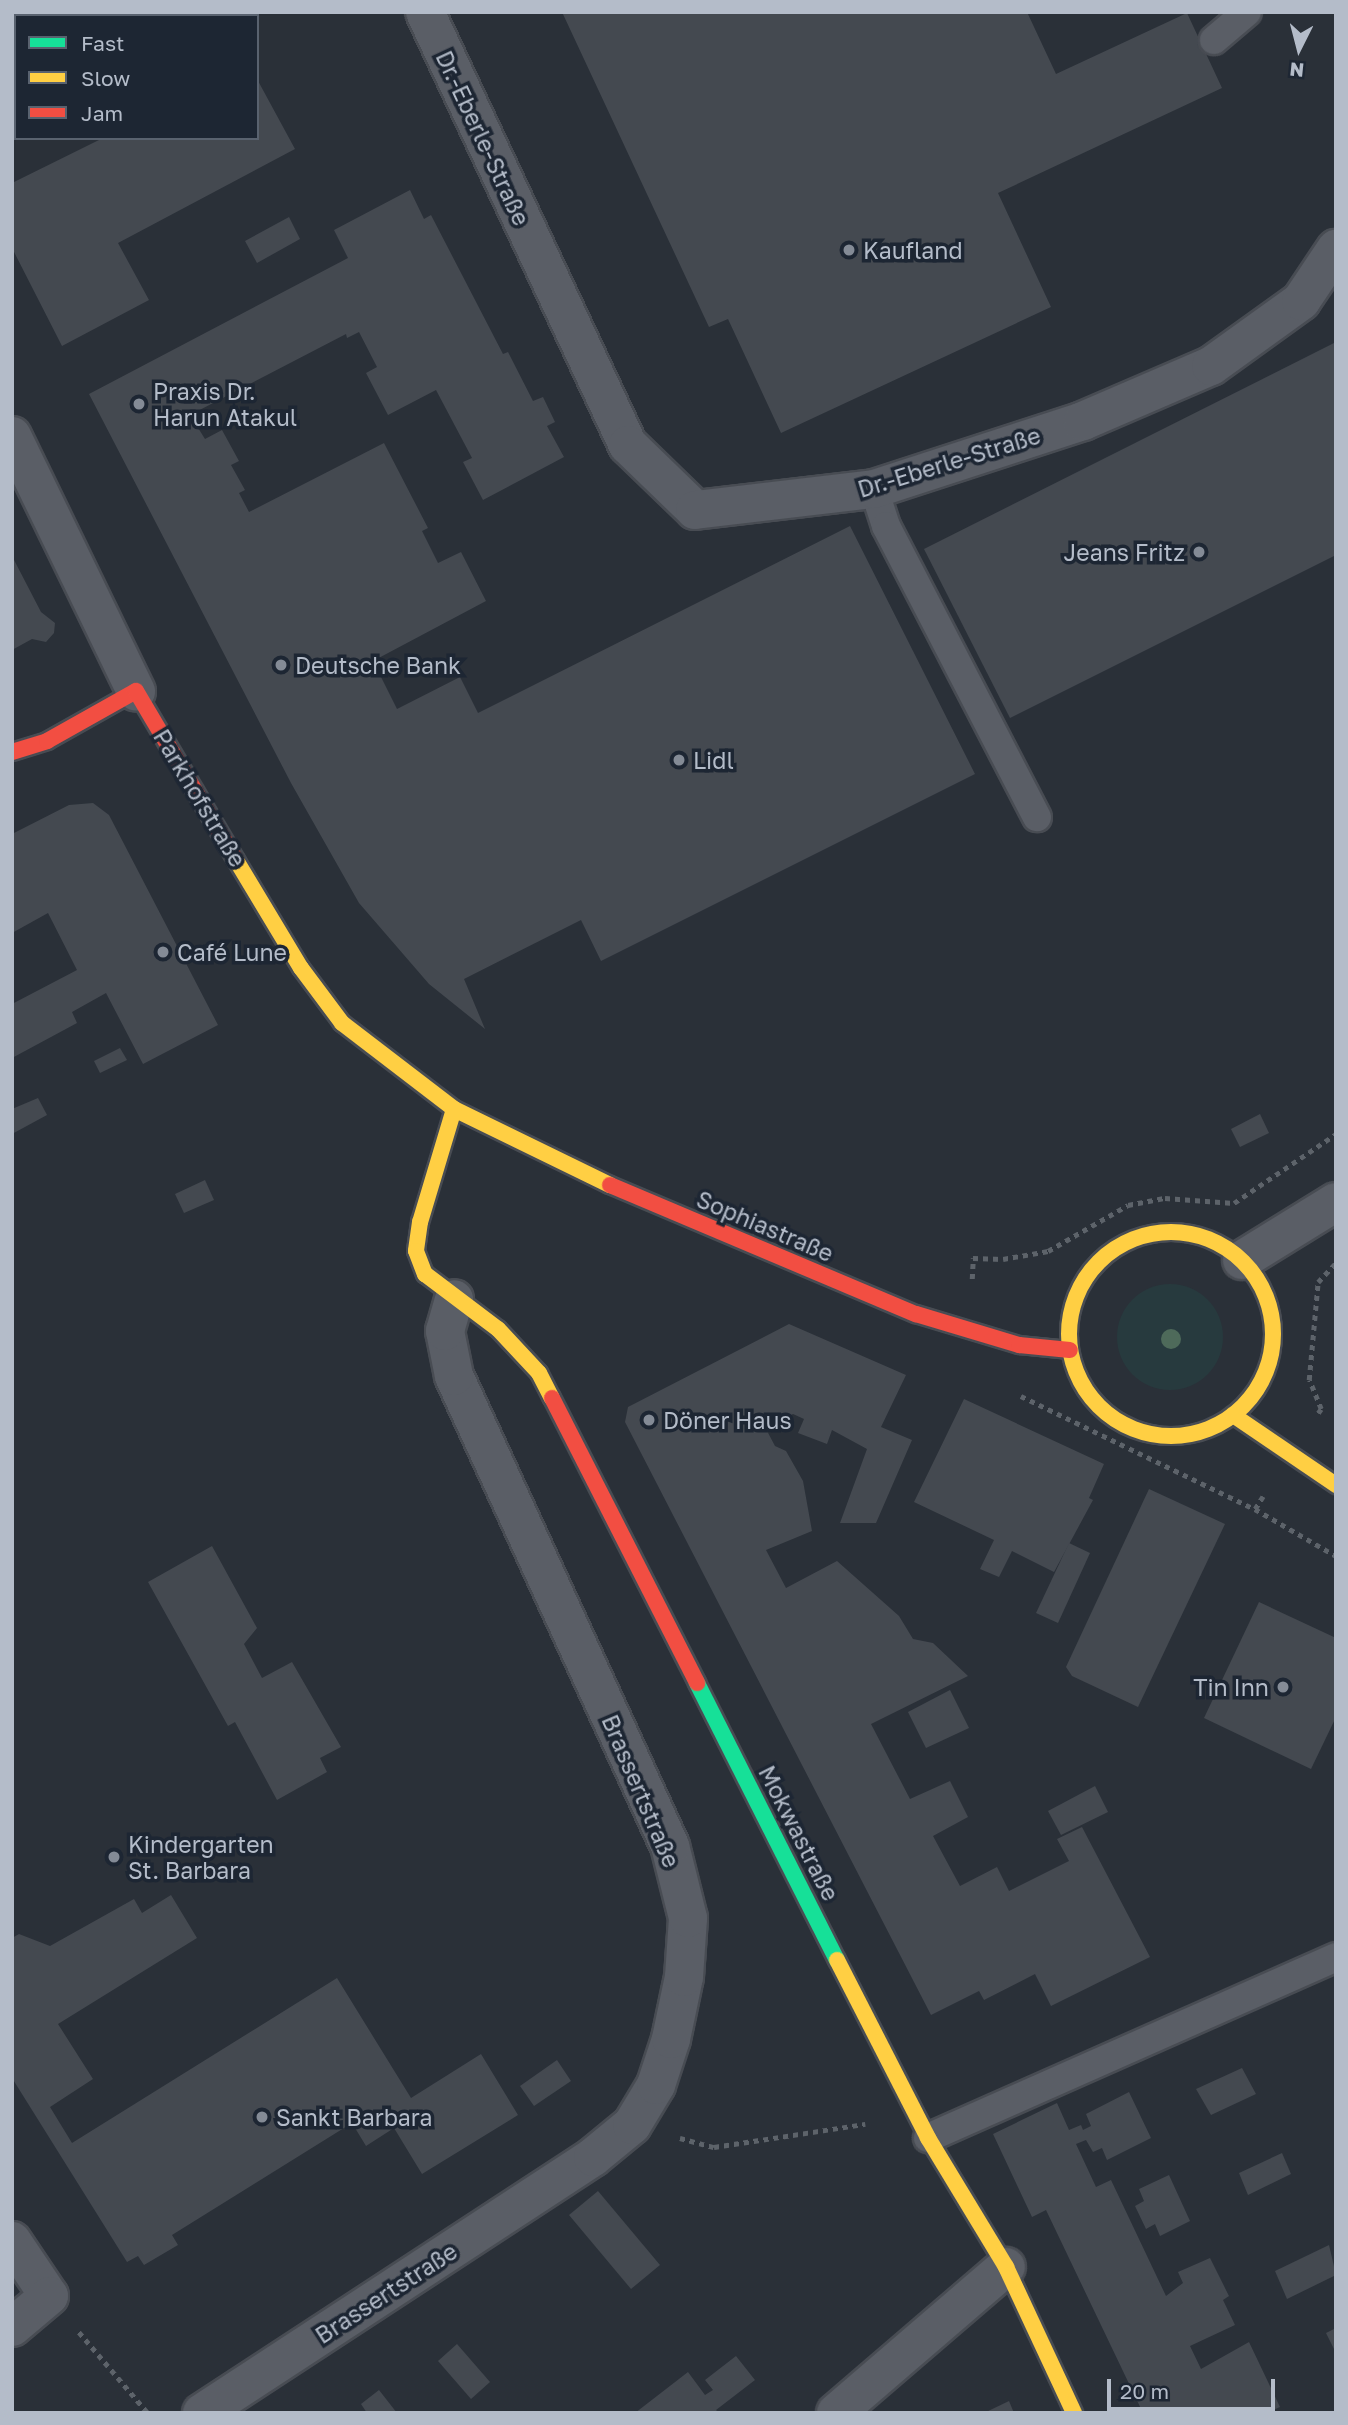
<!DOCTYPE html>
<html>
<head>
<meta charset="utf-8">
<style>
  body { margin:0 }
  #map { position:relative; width:1348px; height:2425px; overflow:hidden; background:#2a3038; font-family:"Golos Text",sans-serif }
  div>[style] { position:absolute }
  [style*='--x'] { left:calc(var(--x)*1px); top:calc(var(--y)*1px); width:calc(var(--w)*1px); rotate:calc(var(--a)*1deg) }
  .green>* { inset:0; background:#273a3e }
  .round { border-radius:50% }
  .building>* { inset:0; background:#444950 }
  .path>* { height:4.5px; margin-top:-2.25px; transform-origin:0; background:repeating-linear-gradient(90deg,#5d636a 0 5px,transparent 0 10px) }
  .roads { filter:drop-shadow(2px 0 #484c53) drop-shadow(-2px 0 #484c53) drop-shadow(0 2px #484c53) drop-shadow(0 -2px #484c53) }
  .lane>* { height:28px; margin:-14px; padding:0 14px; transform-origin:14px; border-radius:14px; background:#5a5e66 }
  .street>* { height:38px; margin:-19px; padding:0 19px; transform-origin:19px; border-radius:19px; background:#5a5e66 }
  .fast>* { height:16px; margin:-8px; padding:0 8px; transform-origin:8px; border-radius:8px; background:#16e098 }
  .slow>* { height:16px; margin:-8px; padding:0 8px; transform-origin:8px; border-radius:8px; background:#ffcf43 }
  .slow>.ring { margin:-8px; padding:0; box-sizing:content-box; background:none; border:16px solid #ffcf43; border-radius:50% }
  .jam>* { height:16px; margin:-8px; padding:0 8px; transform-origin:8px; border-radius:8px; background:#f24e42 }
  .trees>* { width:20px; height:20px; margin:-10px; border-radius:50%; background:#4e6a5a }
  .dots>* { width:19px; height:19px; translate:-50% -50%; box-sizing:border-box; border:4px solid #1d2633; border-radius:50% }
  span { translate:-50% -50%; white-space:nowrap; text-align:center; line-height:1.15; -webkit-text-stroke:7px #1d2633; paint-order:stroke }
  .street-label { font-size:23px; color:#b4bcc9 }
  .poi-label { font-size:23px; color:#b4bcc9 }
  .left { translate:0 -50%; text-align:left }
  .right { translate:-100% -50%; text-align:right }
  .frame { position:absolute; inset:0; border:14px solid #b4bcc9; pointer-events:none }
  .legend { position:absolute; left:14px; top:14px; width:245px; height:126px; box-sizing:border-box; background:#1d2633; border:2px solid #59626f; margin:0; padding:9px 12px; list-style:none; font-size:21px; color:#b4bcc9 }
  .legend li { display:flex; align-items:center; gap:14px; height:35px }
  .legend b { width:35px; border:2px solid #59626f }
  .north { position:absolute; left:1264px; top:14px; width:70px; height:70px; -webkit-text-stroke:5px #1d2633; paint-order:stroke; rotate:186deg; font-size:19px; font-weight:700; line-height:28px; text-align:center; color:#b4bcc9 }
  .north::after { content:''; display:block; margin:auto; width:24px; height:32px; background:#b4bcc9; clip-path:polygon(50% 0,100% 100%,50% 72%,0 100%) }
  .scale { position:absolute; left:1107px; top:2379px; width:168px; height:32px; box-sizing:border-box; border:4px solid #b4bcc9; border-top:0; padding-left:9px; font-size:21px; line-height:24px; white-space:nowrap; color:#b4bcc9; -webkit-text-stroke:5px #1d2633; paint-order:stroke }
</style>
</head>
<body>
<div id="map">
  <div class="green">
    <i class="round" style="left:1117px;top:1284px;width:106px;height:106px"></i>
  </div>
  <div class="building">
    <i style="clip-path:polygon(113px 12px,136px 12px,138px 16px,106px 16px)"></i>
    <i style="clip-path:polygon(562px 12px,1027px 12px,1056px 74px,1187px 13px,1222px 88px,998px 193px,1051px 307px,781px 433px,728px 319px,709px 327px)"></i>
    <i style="clip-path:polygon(12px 33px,16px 40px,12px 130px)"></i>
    <i style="clip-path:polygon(257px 79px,295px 149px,118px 243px,149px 300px,62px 346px,12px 248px,12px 183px,103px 138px,257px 138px)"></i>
    <i style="clip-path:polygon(410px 190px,424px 219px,431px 215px,503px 354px,508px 352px,533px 401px,543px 397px,555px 422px,547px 426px,564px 457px,483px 500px,463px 462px,472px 458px,436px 390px,388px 415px,366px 373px,377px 367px,359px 332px,347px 338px,346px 334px,190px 415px,205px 439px,222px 430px,239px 461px,231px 465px,245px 490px,239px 493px,249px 512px,384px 443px,428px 528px,422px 531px,438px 563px,461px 552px,486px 601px,373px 661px,397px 709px,460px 677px,478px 713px,850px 526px,975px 774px,601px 961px,581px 920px,464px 979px,485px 1029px,429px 984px,359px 903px,291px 783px,89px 394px,348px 258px,334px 230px)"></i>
    <i style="clip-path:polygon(289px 217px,300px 239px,257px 263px,245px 241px)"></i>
    <i style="clip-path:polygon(1336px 342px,1336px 555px,1010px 718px,924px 549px)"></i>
    <i style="clip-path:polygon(12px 556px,41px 612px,55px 623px,54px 633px,46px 642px,32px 639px,12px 650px)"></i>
    <i style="clip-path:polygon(93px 803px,109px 815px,218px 1025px,143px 1064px,106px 993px,72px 1012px,77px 1023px,12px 1058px,12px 1004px,77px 970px,48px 913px,12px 933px,12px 834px,69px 805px)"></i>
    <i style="clip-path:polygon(120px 1048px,127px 1060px,100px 1073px,94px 1061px)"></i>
    <i style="clip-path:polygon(38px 1098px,47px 1115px,12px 1134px,12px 1109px)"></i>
    <i style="clip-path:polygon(1260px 1114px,1269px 1133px,1240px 1147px,1231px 1129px)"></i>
    <i style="clip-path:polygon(205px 1180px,214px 1200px,184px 1213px,175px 1194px)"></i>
    <i style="clip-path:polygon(789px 1324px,906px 1375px,881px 1427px,912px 1440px,876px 1523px,840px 1523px,867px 1449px,832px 1430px,827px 1444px,798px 1433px,804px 1419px,793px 1414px,766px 1429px,775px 1446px,786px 1451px,803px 1481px,812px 1531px,766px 1550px,786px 1588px,837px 1561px,899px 1616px,913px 1639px,933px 1643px,968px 1676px,871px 1724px,910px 1799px,950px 1781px,968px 1817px,933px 1836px,960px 1886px,997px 1867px,1009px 1891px,1069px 1861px,1057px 1839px,1082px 1827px,1150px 1957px,1051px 2006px,1035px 1974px,984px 2000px,979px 1991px,931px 2015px,625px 1422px,628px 1407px)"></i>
    <i style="clip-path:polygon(964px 1399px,1104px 1464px,1089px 1498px,1093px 1500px,1054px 1572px,1012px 1551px,999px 1577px,980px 1569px,994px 1540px,914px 1502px)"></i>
    <i style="clip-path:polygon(1149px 1489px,1225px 1524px,1138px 1707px,1072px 1676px,1066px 1667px)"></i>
    <i style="clip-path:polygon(1069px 1543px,1090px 1553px,1058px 1623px,1036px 1613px)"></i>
    <i style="clip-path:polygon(212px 1546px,257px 1628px,244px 1644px,262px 1678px,292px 1662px,341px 1747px,320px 1758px,327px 1772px,277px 1800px,235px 1722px,228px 1726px,148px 1582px)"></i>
    <i style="clip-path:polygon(1259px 1602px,1336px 1638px,1336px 1717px,1311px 1769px,1204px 1718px)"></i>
    <i style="clip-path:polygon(950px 1690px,969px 1728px,926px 1748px,908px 1712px)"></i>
    <i style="clip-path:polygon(1095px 1786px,1108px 1812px,1061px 1835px,1048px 1811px)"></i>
    <i style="clip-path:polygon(171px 1895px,197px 1938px,58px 2024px,93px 2079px,50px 2107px,72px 2143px,337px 1978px,411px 2098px,481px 2054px,518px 2115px,422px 2174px,394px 2128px,366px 2146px,352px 2123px,172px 2235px,178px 2245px,144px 2265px,138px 2256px,127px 2262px,12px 2078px,12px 1938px,19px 1934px,50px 1946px,134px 1899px,142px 1913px)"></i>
    <i style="clip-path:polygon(557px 2060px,571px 2081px,534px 2106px,520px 2086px)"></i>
    <i style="clip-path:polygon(1242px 2068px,1256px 2094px,1211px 2115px,1196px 2089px)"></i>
    <i style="clip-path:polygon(1129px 2092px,1151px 2138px,1107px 2160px,1102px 2148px,1093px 2152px,1086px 2140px,1076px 2144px,1096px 2187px,1111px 2180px,1166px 2296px,1183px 2283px,1178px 2272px,1210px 2258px,1229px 2296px,1223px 2300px,1235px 2325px,1190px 2346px,1201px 2369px,1249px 2342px,1280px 2407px,1267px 2413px,1143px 2413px,1046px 2210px,1032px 2217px,993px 2134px,1057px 2103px,1069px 2130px,1081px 2125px,1083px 2130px,1091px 2126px,1086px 2114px)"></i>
    <i style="clip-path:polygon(1282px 2153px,1291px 2174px,1248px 2195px,1239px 2173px)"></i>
    <i style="clip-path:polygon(1169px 2175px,1190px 2221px,1160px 2236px,1155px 2224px,1146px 2229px,1135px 2206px,1144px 2201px,1139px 2189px)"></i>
    <i style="clip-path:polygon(598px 2191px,660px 2265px,631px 2289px,569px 2215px)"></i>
    <i style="clip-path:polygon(1329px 2245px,1336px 2275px,1287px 2299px,1275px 2271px)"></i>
    <i style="clip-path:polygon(1336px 2328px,1336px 2353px,1326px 2333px)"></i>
    <i style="clip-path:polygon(457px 2344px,490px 2382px,471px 2399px,438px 2361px)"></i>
    <i style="clip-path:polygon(736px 2356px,755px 2380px,716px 2410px,719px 2413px,635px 2413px,688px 2372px,705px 2395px,713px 2390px,705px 2380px)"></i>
    <i style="clip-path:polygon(379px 2390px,397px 2413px,367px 2413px,361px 2404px)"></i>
    <i style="clip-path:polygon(1009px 2401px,1014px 2413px,984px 2413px)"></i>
  </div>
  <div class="path">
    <i style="--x:972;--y:1279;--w:21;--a:-87"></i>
    <i style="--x:973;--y:1258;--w:30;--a:2"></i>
    <i style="--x:1003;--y:1259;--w:46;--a:-10.1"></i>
    <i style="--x:1048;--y:1251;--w:92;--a:-29.9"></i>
    <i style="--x:1128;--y:1205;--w:38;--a:-11"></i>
    <i style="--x:1165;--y:1198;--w:69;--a:4.1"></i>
    <i style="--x:1234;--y:1203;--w:123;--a:-34.1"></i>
    <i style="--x:1021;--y:1396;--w:260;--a:25.8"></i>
    <i style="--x:1255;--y:1509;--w:15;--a:-58"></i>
    <i style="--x:1318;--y:1413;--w:5;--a:-53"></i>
    <i style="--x:1321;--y:1409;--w:31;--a:-112"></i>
    <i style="--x:1309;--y:1380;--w:98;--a:-84.8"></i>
    <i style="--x:1318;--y:1282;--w:26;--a:-47"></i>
    <i style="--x:1255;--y:1509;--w:94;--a:30.1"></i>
    <i style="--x:680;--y:2138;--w:35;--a:15"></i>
    <i style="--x:714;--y:2147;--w:153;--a:-8.7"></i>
    <i style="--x:79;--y:2332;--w:106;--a:49.6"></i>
  </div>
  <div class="roads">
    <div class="lane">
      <i style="--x:1214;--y:40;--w:43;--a:-40.3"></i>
      <i style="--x:874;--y:489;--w:39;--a:72"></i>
      <i style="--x:886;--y:526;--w:328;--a:62.6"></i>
      <i style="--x:928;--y:2138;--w:446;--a:-23.9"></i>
    </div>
    <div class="street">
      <i style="--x:425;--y:12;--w:478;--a:64.9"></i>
      <i style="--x:628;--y:445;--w:93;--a:44.1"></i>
      <i style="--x:695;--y:510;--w:180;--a:-6.7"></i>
      <i style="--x:874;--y:489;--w:220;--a:-18"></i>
      <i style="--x:1083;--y:421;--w:139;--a:-23.3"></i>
      <i style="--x:1211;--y:366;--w:111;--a:-35.8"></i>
      <i style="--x:1301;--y:301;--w:63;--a:-56.1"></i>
      <i style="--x:12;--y:436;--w:284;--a:64.1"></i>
      <i style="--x:1242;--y:1260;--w:110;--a:-31.7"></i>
      <i style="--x:12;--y:2241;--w:66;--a:56.1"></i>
      <i style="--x:49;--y:2296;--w:48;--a:140"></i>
      <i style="--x:202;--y:2413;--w:467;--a:-33.2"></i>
      <i style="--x:593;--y:2157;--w:50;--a:-39.4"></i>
      <i style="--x:632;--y:2125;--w:47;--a:-59"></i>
      <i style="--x:656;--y:2085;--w:48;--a:-71.9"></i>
      <i style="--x:671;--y:2039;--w:63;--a:-78.2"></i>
      <i style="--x:684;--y:1977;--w:59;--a:-86.1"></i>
      <i style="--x:688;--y:1918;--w:74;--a:-104"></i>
      <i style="--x:670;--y:1846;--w:517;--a:-114.68"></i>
      <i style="--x:454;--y:1376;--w:46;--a:-101.3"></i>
      <i style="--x:445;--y:1331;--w:33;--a:-74"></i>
      <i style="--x:836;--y:2413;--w:224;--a:-40.7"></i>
    </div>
    <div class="fast">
      <i style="--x:697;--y:1683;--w:310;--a:63.2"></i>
    </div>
    <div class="slow">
      <i style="--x:236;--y:860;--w:126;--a:59"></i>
      <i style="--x:301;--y:968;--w:69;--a:53.3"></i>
      <i style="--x:342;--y:1023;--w:141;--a:37.5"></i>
      <i style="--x:454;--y:1109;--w:174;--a:26"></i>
      <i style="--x:454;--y:1109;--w:118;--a:106.7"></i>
      <i style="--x:420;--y:1222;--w:29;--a:98"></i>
      <i style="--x:416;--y:1251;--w:25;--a:69"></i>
      <i style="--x:425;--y:1274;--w:91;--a:37"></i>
      <i style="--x:498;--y:1329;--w:60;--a:47"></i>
      <i style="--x:539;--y:1373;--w:28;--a:63"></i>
      <i class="ring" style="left:1069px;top:1232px;width:188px;height:188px"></i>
      <i style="--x:1233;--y:1415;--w:125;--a:34.2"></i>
      <i style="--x:837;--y:1960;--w:200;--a:62.9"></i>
      <i style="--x:928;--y:2138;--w:151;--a:58.8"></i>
      <i style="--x:1006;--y:2267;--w:161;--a:65"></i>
    </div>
    <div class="jam">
      <i style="--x:12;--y:752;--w:37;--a:-17"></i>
      <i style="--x:47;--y:741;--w:102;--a:-29.3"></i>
      <i style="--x:136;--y:691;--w:196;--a:59.4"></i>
      <i style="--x:610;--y:1185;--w:332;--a:22.9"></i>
      <i style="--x:916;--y:1314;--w:108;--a:16.8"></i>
      <i style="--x:1019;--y:1345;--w:51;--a:5.6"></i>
      <i style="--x:552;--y:1398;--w:320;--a:63"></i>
    </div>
  </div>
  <div class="trees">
    <i style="left:1171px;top:1339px"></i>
  </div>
  <div class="dots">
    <i style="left:849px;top:250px;background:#848b96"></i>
    <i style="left:139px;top:404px;background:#848b96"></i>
    <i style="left:1199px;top:552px;background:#848b96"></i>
    <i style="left:281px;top:665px;background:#848b96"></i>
    <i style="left:679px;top:760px;background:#848b96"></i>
    <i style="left:163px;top:952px;background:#848b96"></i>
    <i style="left:649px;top:1420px;background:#848b96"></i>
    <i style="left:1283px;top:1687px;background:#848b96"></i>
    <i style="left:114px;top:1857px;background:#848b96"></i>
    <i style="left:262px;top:2117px;background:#848b96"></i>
  </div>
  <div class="street-label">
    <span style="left:483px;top:138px;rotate:65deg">Dr.-Eberle-Straße</span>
    <span style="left:949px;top:462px;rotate:-17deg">Dr.-Eberle-Straße</span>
    <span style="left:200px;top:798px;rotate:59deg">Parkhofstraße</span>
    <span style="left:765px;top:1226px;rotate:23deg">Sophiastraße</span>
    <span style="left:641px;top:1791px;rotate:67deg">Brassertstraße</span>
    <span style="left:799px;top:1833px;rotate:63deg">Mokwastraße</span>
    <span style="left:386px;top:2293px;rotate:-33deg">Brassertstraße</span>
  </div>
  <div class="poi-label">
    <span class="left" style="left:863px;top:250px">Kaufland</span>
    <span class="left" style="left:153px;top:404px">Praxis Dr.<br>Harun Atakul</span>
    <span class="right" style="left:1185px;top:552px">Jeans Fritz</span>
    <span class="left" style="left:295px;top:665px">Deutsche Bank</span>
    <span class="left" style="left:693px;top:760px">Lidl</span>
    <span class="left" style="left:177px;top:952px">Café Lune</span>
    <span class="left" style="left:663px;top:1420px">Döner Haus</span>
    <span class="right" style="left:1269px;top:1687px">Tin Inn</span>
    <span class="left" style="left:128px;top:1857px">Kindergarten<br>St. Barbara</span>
    <span class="left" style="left:276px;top:2117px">Sankt Barbara</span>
  </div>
  <div class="frame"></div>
  <ul class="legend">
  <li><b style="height:9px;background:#16e098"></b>Fast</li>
  <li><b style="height:9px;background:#ffcf43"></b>Slow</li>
  <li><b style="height:9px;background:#f24e42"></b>Jam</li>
  </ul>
  <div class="north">N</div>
  <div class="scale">20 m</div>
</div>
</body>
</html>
